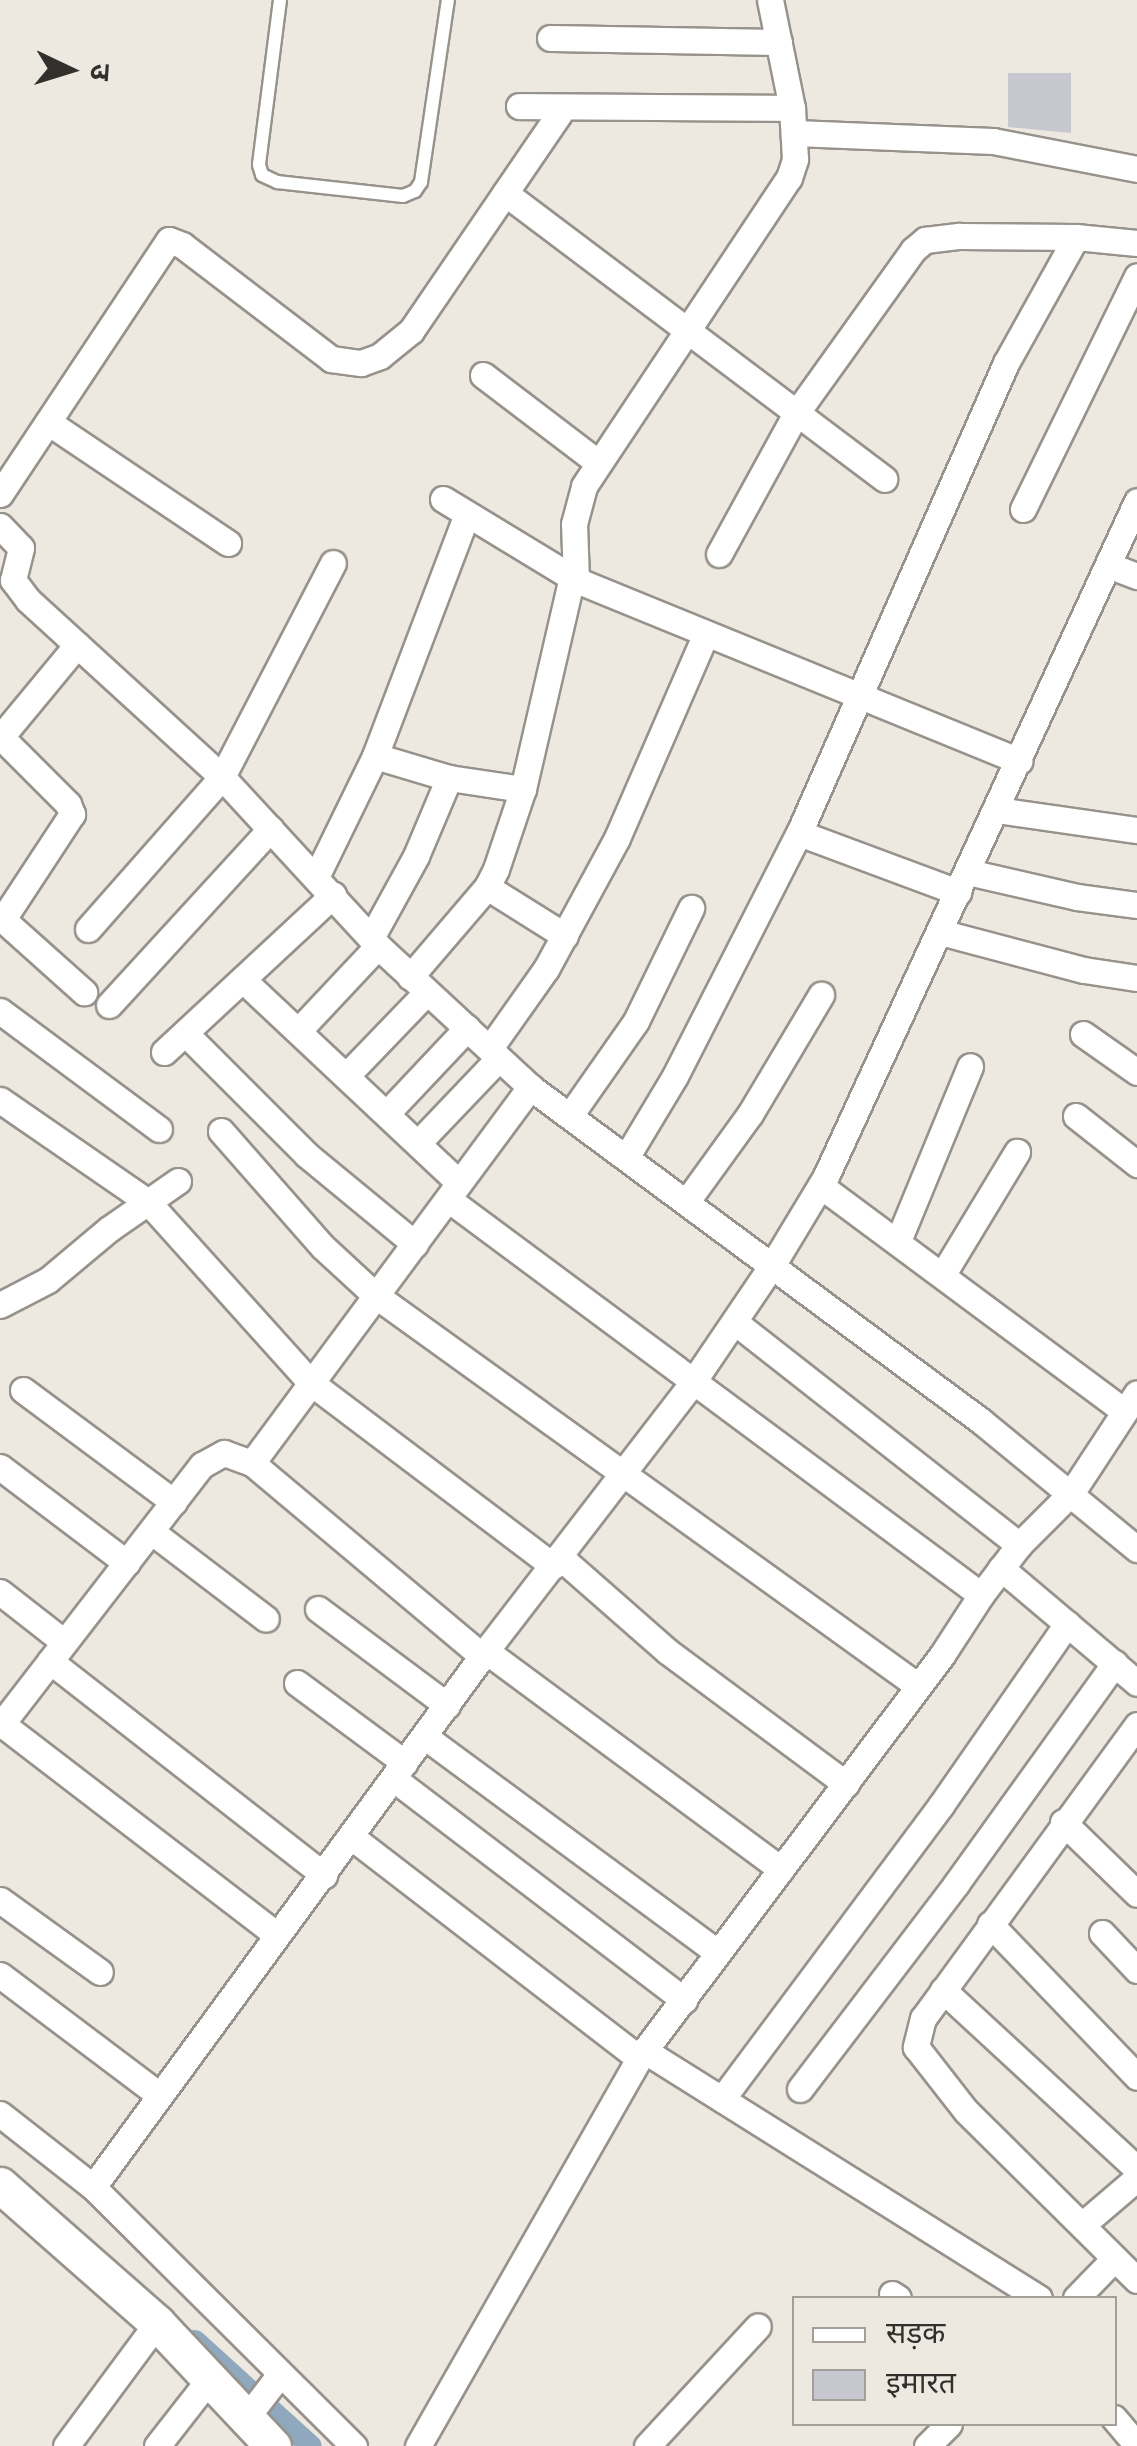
<!DOCTYPE html>
<html>
<head>
<meta charset="utf-8">
<style>
  body { margin:0 }
  #map { position:relative; width:1137px; height:2446px; overflow:hidden; background:#ede9e0; font-family:"Fira Sans","Noto Sans Devanagari",sans-serif }
  div>[style] { position:absolute }
  [style*='--x'] { left:calc(var(--x)*1px); top:calc(var(--y)*1px); width:calc(var(--w)*1px); rotate:calc(var(--a)*1deg) }
  .canal>* { height:22px; margin:-11px; padding:0 11px; transform-origin:11px; border-radius:11px; background:#8fa8bd }
  .building>* { inset:0; background:#c7c7cf }
  .roads { filter:drop-shadow(2px 0 #97928b) drop-shadow(-2px 0 #97928b) drop-shadow(0 2px #97928b) drop-shadow(0 -2px #97928b) }
  .lane>* { height:12px; margin:-6px; padding:0 6px; transform-origin:6px; border-radius:6px; background:#fff }
  .street>* { height:25px; margin:-12.5px; padding:0 12.5px; transform-origin:12.5px; border-radius:12.5px; background:#fff }
  .secondary>* { height:35px; margin:-17.5px; padding:0 17.5px; transform-origin:17.5px; border-radius:17.5px; background:#fff }
  span { translate:-50% -50%; white-space:nowrap; text-align:center; line-height:1.15; -webkit-text-stroke:8px #ede9e0; paint-order:stroke }
  .legend { position:absolute; left:792px; top:2296px; width:325px; height:130px; box-sizing:border-box; background:#ede9e0; border:2px solid #a29f98; margin:0; padding:12px 18px; list-style:none; font-size:30px; color:#32302d }
  .legend li { display:flex; align-items:center; gap:20px; height:50px }
  .legend b { width:50px; border:2px solid #a29f98 }
  .north { position:absolute; left:20px; top:20px; width:100px; height:100px; -webkit-text-stroke:8px #ede9e0; paint-order:stroke; rotate:94deg; font-size:28px; font-weight:700; line-height:40px; text-align:center; color:#32302d }
  .north::after { content:''; display:block; margin:auto; width:35px; height:45px; background:#32302d; clip-path:polygon(50% 0,100% 100%,50% 72%,0 100%) }
</style>
</head>
<body>
<div id="map">
  <div class="canal">
    <i style="--x:195;--y:2341;--w:156;--a:42.2"></i>
  </div>
  <div class="building">
    <i style="clip-path:polygon(1008px 73px,1071px 73px,1071px 133px,1008px 127px)"></i>
  </div>
  <div class="roads">
    <div class="lane">
      <i style="--x:280;--y:0;--w:166;--a:97.3"></i>
      <i style="--x:259;--y:165;--w:10;--a:73"></i>
      <i style="--x:262;--y:175;--w:17;--a:25"></i>
      <i style="--x:277;--y:182;--w:127;--a:6.3"></i>
      <i style="--x:403;--y:196;--w:13;--a:-23"></i>
      <i style="--x:415;--y:191;--w:11;--a:-56"></i>
      <i style="--x:421;--y:182;--w:184;--a:-81.6"></i>
    </div>
    <div class="street">
      <i style="--x:550;--y:38;--w:229;--a:1"></i>
      <i style="--x:519;--y:106;--w:273;--a:0.4"></i>
      <i style="--x:795;--y:133;--w:198;--a:2.3"></i>
      <i style="--x:993;--y:141;--w:147;--a:11"></i>
      <i style="--x:505;--y:193;--w:475;--a:37"></i>
      <i style="--x:483;--y:375;--w:143;--a:37.3"></i>
      <i style="--x:48;--y:422;--w:217;--a:33.9"></i>
      <i style="--x:0;--y:494;--w:305;--a:-56.4"></i>
      <i style="--x:169;--y:240;--w:14;--a:21"></i>
      <i style="--x:182;--y:245;--w:188;--a:37.4"></i>
      <i style="--x:331;--y:359;--w:30;--a:8"></i>
      <i style="--x:361;--y:363;--w:20;--a:-20"></i>
      <i style="--x:380;--y:356;--w:40;--a:-39"></i>
      <i style="--x:411;--y:331;--w:271;--a:-55.7"></i>
      <i style="--x:443;--y:499;--w:156;--a:31.3"></i>
      <i style="--x:1023;--y:509;--w:259;--a:-63.9"></i>
      <i style="--x:0;--y:526;--w:30;--a:46"></i>
      <i style="--x:21;--y:548;--w:33;--a:104"></i>
      <i style="--x:13;--y:580;--w:25;--a:53"></i>
      <i style="--x:28;--y:600;--w:263;--a:42.4"></i>
      <i style="--x:222;--y:777;--w:230;--a:47.3"></i>
      <i style="--x:378;--y:946;--w:207;--a:42.8"></i>
      <i style="--x:530;--y:1087;--w:561;--a:36.52"></i>
      <i style="--x:981;--y:1421;--w:202;--a:39.4"></i>
      <i style="--x:719;--y:554;--w:158;--a:-61.3"></i>
      <i style="--x:795;--y:415;--w:203;--a:-54.4"></i>
      <i style="--x:913;--y:250;--w:16;--a:-40"></i>
      <i style="--x:925;--y:240;--w:35;--a:-7"></i>
      <i style="--x:960;--y:236;--w:116;--a:0.5"></i>
      <i style="--x:1076;--y:237;--w:61;--a:5.6"></i>
      <i style="--x:1108;--y:565;--w:31;--a:21"></i>
      <i style="--x:576;--y:580;--w:56;--a:-92"></i>
      <i style="--x:574;--y:524;--w:39;--a:-75"></i>
      <i style="--x:584;--y:486;--w:370;--a:-56.4"></i>
      <i style="--x:789;--y:178;--w:20;--a:-72"></i>
      <i style="--x:795;--y:159;--w:51;--a:-93.4"></i>
      <i style="--x:792;--y:108;--w:110;--a:-101.5"></i>
      <i style="--x:1;--y:737;--w:95;--a:45"></i>
      <i style="--x:68;--y:804;--w:11;--a:68"></i>
      <i style="--x:72;--y:814;--w:126;--a:123.3"></i>
      <i style="--x:0;--y:738;--w:121;--a:-50.4"></i>
      <i style="--x:375;--y:756;--w:77;--a:16.6"></i>
      <i style="--x:449;--y:778;--w:75;--a:8.5"></i>
      <i style="--x:996;--y:810;--w:142;--a:8.1"></i>
      <i style="--x:799;--y:833;--w:170;--a:20.4"></i>
      <i style="--x:968;--y:872;--w:112;--a:12.9"></i>
      <i style="--x:1077;--y:897;--w:61;--a:7.6"></i>
      <i style="--x:316;--y:877;--w:135;--a:-64"></i>
      <i style="--x:375;--y:756;--w:259;--a:-69.2"></i>
      <i style="--x:487;--y:887;--w:92;--a:32.1"></i>
      <i style="--x:0;--y:917;--w:113;--a:41.8"></i>
      <i style="--x:88;--y:929;--w:203;--a:-48.6"></i>
      <i style="--x:222;--y:777;--w:241;--a:-62.6"></i>
      <i style="--x:940;--y:932;--w:149;--a:14.8"></i>
      <i style="--x:1084;--y:970;--w:54;--a:8.6"></i>
      <i style="--x:371;--y:938;--w:94;--a:-61.2"></i>
      <i style="--x:416;--y:856;--w:85;--a:-67.1"></i>
      <i style="--x:410;--y:977;--w:118;--a:-49.5"></i>
      <i style="--x:487;--y:887;--w:20;--a:-63"></i>
      <i style="--x:496;--y:869;--w:84;--a:-71.4"></i>
      <i style="--x:523;--y:789;--w:208;--a:-77"></i>
      <i style="--x:570;--y:586;--w:8;--a:-45"></i>
      <i style="--x:576;--y:580;--w:479;--a:22.2"></i>
      <i style="--x:243;--y:980;--w:296;--a:43.2"></i>
      <i style="--x:109;--y:1005;--w:239;--a:-47.5"></i>
      <i style="--x:0;--y:1011;--w:198;--a:36.6"></i>
      <i style="--x:299;--y:1030;--w:115;--a:-46.8"></i>
      <i style="--x:186;--y:1034;--w:171;--a:45"></i>
      <i style="--x:307;--y:1155;--w:140;--a:39.5"></i>
      <i style="--x:1083;--y:1034;--w:66;--a:35.1"></i>
      <i style="--x:490;--y:1048;--w:97;--a:-54.7"></i>
      <i style="--x:546;--y:969;--w:149;--a:-61.5"></i>
      <i style="--x:617;--y:838;--w:223;--a:-66.5"></i>
      <i style="--x:164;--y:1052;--w:231;--a:-42.9"></i>
      <i style="--x:347;--y:1075;--w:115;--a:-46.1"></i>
      <i style="--x:0;--y:1100;--w:180;--a:34.6"></i>
      <i style="--x:148;--y:1202;--w:242;--a:48"></i>
      <i style="--x:310;--y:1382;--w:305;--a:37.1"></i>
      <i style="--x:387;--y:1113;--w:117;--a:-46.7"></i>
      <i style="--x:571;--y:1114;--w:113;--a:-55"></i>
      <i style="--x:636;--y:1021;--w:126;--a:-64"></i>
      <i style="--x:1076;--y:1116;--w:78;--a:38.2"></i>
      <i style="--x:221;--y:1131;--w:154;--a:48.7"></i>
      <i style="--x:323;--y:1247;--w:71;--a:42.7"></i>
      <i style="--x:375;--y:1295;--w:669;--a:35.76"></i>
      <i style="--x:418;--y:1143;--w:117;--a:-46.4"></i>
      <i style="--x:627;--y:1156;--w:93;--a:-59"></i>
      <i style="--x:675;--y:1076;--w:273;--a:-63"></i>
      <i style="--x:799;--y:833;--w:514;--a:-66.23"></i>
      <i style="--x:1006;--y:363;--w:144;--a:-60.9"></i>
      <i style="--x:821;--y:1186;--w:377;--a:36.6"></i>
      <i style="--x:448;--y:1199;--w:664;--a:36.61"></i>
      <i style="--x:687;--y:1201;--w:107;--a:-54.1"></i>
      <i style="--x:750;--y:1114;--w:139;--a:-59.2"></i>
      <i style="--x:898;--y:1241;--w:189;--a:-67.6"></i>
      <i style="--x:943;--y:1274;--w:143;--a:-58.8"></i>
      <i style="--x:0;--y:1305;--w:54;--a:-27.5"></i>
      <i style="--x:48;--y:1280;--w:80;--a:-39.9"></i>
      <i style="--x:109;--y:1229;--w:84;--a:-34.8"></i>
      <i style="--x:736;--y:1323;--w:360;--a:38.1"></i>
      <i style="--x:23;--y:1390;--w:188;--a:36.6"></i>
      <i style="--x:252;--y:1463;--w:468;--a:-53.5"></i>
      <i style="--x:0;--y:1467;--w:159;--a:37.1"></i>
      <i style="--x:152;--y:1532;--w:143;--a:37.3"></i>
      <i style="--x:560;--y:1557;--w:142;--a:41.3"></i>
      <i style="--x:667;--y:1651;--w:223;--a:36.6"></i>
      <i style="--x:1001;--y:1568;--w:178;--a:40.2"></i>
      <i style="--x:0;--y:1592;--w:81;--a:38"></i>
      <i style="--x:318;--y:1609;--w:161;--a:36.7"></i>
      <i style="--x:486;--y:1651;--w:367;--a:36.5"></i>
      <i style="--x:50;--y:1661;--w:348;--a:38"></i>
      <i style="--x:297;--y:1683;--w:134;--a:36.5"></i>
      <i style="--x:2;--y:1724;--w:345;--a:37.5"></i>
      <i style="--x:1137;--y:1725;--w:363;--a:126.1"></i>
      <i style="--x:923;--y:2018;--w:30;--a:104"></i>
      <i style="--x:916;--y:2047;--w:81;--a:52"></i>
      <i style="--x:966;--y:2111;--w:240;--a:44.7"></i>
      <i style="--x:0;--y:1726;--w:330;--a:-52.3"></i>
      <i style="--x:202;--y:1465;--w:25;--a:-29"></i>
      <i style="--x:224;--y:1453;--w:30;--a:20"></i>
      <i style="--x:252;--y:1463;--w:300;--a:40"></i>
      <i style="--x:424;--y:1736;--w:365;--a:36.4"></i>
      <i style="--x:394;--y:1779;--w:365;--a:37.3"></i>
      <i style="--x:1063;--y:1822;--w:103;--a:44.2"></i>
      <i style="--x:353;--y:1838;--w:361;--a:37.6"></i>
      <i style="--x:0;--y:1900;--w:123;--a:35.8"></i>
      <i style="--x:990;--y:1924;--w:212;--a:46.1"></i>
      <i style="--x:1102;--y:1933;--w:51;--a:46.6"></i>
      <i style="--x:0;--y:1975;--w:199;--a:37"></i>
      <i style="--x:943;--y:1990;--w:264;--a:42.7"></i>
      <i style="--x:645;--y:2051;--w:465;--a:32.1"></i>
      <i style="--x:800;--y:2089;--w:258;--a:-52.7"></i>
      <i style="--x:956;--y:1884;--w:272;--a:-54.3"></i>
      <i style="--x:722;--y:2099;--w:367;--a:-53.3"></i>
      <i style="--x:941;--y:1805;--w:221;--a:-55.2"></i>
      <i style="--x:0;--y:2114;--w:118;--a:38.1"></i>
      <i style="--x:93;--y:2187;--w:368;--a:44.8"></i>
      <i style="--x:93;--y:2187;--w:658;--a:-53.77"></i>
      <i style="--x:482;--y:1656;--w:349;--a:-52.4"></i>
      <i style="--x:695;--y:1379;--w:139;--a:-55.9"></i>
      <i style="--x:773;--y:1264;--w:103;--a:-58.9"></i>
      <i style="--x:826;--y:1176;--w:743;--a:-65.26"></i>
      <i style="--x:1082;--y:2225;--w:72;--a:-40.5"></i>
      <i style="--x:892;--y:2294;--w:7;--a:34"></i>
      <i style="--x:1076;--y:2298;--w:54;--a:-45.7"></i>
      <i style="--x:247;--y:2417;--w:54;--a:-52.5"></i>
      <i style="--x:1114;--y:2418;--w:35;--a:50"></i>
      <i style="--x:66;--y:2446;--w:153;--a:-53.5"></i>
      <i style="--x:157;--y:2446;--w:88;--a:-52"></i>
      <i style="--x:418;--y:2446;--w:447;--a:-60.3"></i>
      <i style="--x:639;--y:2058;--w:504;--a:-53.06"></i>
      <i style="--x:942;--y:1655;--w:72;--a:-57"></i>
      <i style="--x:981;--y:1595;--w:63;--a:-52.8"></i>
      <i style="--x:1019;--y:1545;--w:75;--a:-45"></i>
      <i style="--x:1072;--y:1492;--w:118;--a:-56.7"></i>
      <i style="--x:647;--y:2446;--w:163;--a:-47.2"></i>
      <i style="--x:927;--y:2446;--w:31;--a:-45"></i>
    </div>
    <div class="secondary">
      <i style="--x:0;--y:2185;--w:209;--a:41.3"></i>
      <i style="--x:157;--y:2323;--w:169;--a:46.7"></i>
    </div>
  </div>
  <ul class="legend">
  <li><b style="height:12px;background:#fff"></b>सड़क</li>
  <li><b style="height:28px;background:#c7c7cf"></b>इमारत</li>
  </ul>
  <div class="north">उ</div>
</div>
</body>
</html>
